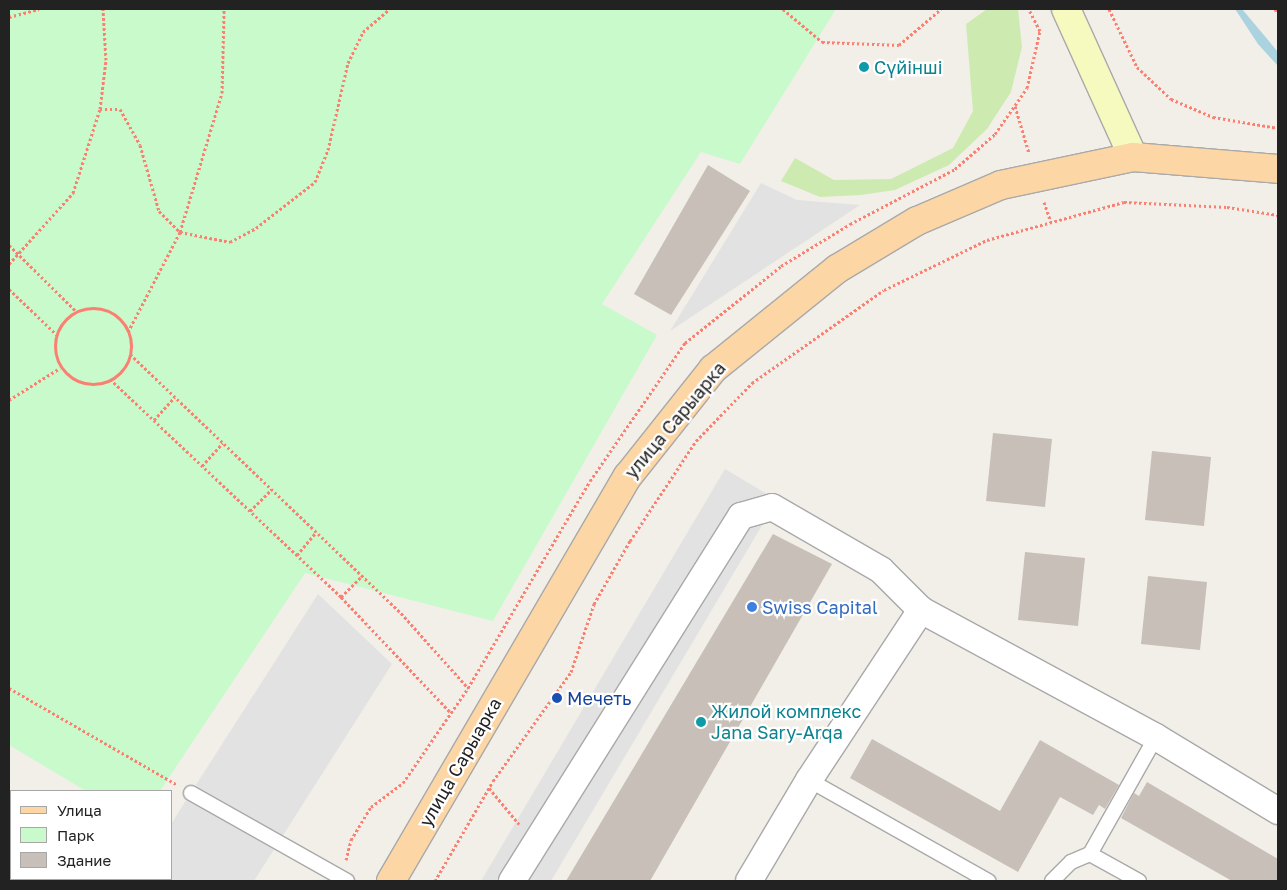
<!DOCTYPE html>
<html>
<head>
<meta charset="utf-8">
<style>
  body { margin:0 }
  #map { position:relative; width:1287px; height:890px; overflow:hidden; background:#f2efe9; font-family:"Golos Text",sans-serif }
  div>[style] { position:absolute }
  [style*='--x'] { left:calc(var(--x)*1px); top:calc(var(--y)*1px); width:calc(var(--w)*1px); rotate:calc(var(--a)*1deg) }
  .grass>* { inset:0; background:#cdebb0 }
  .park>* { inset:0; background:#c8facc }
  .parking>* { inset:0; background:#e2e2e2 }
  .water>* { inset:0; background:#aad3df }
  .building>* { inset:0; background:#c7bfb8 }
  .path>* { height:3px; margin-top:-1.5px; transform-origin:0; background:repeating-linear-gradient(90deg,#fa8072 0 2.5px,transparent 0 5px) }
  .path>.ring { margin:-1.5px; padding:0; box-sizing:content-box; background:none; border:3px solid #fa8072; border-radius:50% }
  .roads { filter:drop-shadow(1px 0 #a9a9a9) drop-shadow(-1px 0 #a9a9a9) drop-shadow(0 1px #a9a9a9) drop-shadow(0 -1px #a9a9a9) }
  .lane>* { height:14px; margin:-7px; padding:0 7px; transform-origin:7px; border-radius:7px; background:#fff }
  .street>* { height:26px; margin:-13px; padding:0 13px; transform-origin:13px; border-radius:13px; background:#fff }
  .secondary>* { height:28px; margin:-14px; padding:0 14px; transform-origin:14px; border-radius:14px; background:#f7fabf }
  .primary>* { height:28px; margin:-14px; padding:0 14px; transform-origin:14px; border-radius:14px; background:#fcd6a4 }
  .dots>* { width:14px; height:14px; translate:-50% -50%; box-sizing:border-box; border:2px solid #fff; border-radius:50% }
  span { translate:-50% -50%; white-space:nowrap; text-align:center; line-height:1.15; -webkit-text-stroke:4.5px #fff; paint-order:stroke }
  .culture-label { font-size:18px; color:#0d838f }
  .left { translate:0 -50%; text-align:left }
  .street-label { font-size:18px; color:#222 }
  .shop-label { font-size:18px; color:#366cbe }
  .transit-label { font-size:18px; color:#164399 }
  .frame { position:absolute; inset:0; border:10px solid #222; pointer-events:none }
  .legend { position:absolute; left:10px; top:790px; width:162px; height:90px; box-sizing:border-box; background:#fff; border:1px solid #a7a7a7; margin:0; padding:6px 9px; list-style:none; font-size:15px; color:#222 }
  .legend li { display:flex; align-items:center; gap:10px; height:25px }
  .legend b { width:25px; border:1px solid #a7a7a7 }
</style>
</head>
<body>
<div id="map">
  <div class="grass">
    <i style="clip-path:polygon(987px 9px,1018px 9px,1022px 47px,1011px 92px,987px 129px,949px 165px,895px 190px,861px 195px,820px 197px,781px 181px,795px 158px,834px 180px,891px 179px,953px 148px,973px 111px,966px 24px)"></i>
  </div>
  <div class="park">
    <i style="clip-path:polygon(9px 9px,836px 9px,740px 164px,701px 152px,602px 304px,657px 335px,493px 621px,305px 573px,160px 791px,86px 791px,9px 745px)"></i>
  </div>
  <div class="parking">
    <i style="clip-path:polygon(761px 183px,797px 200px,860px 205px,670px 331px)"></i>
    <i style="clip-path:polygon(725px 469px,777px 500px,551px 881px,481px 881px)"></i>
    <i style="clip-path:polygon(318px 594px,392px 664px,254px 881px,135px 881px,171px 879px,171px 824px)"></i>
  </div>
  <div class="water">
    <i style="clip-path:polygon(1235px 9px,1242px 9px,1278px 52px,1278px 66px,1258px 44px)"></i>
  </div>
  <div class="building">
    <i style="clip-path:polygon(708px 165px,750px 191px,671px 315px,634px 294px)"></i>
    <i style="clip-path:polygon(993px 433px,1052px 439px,1045px 507px,986px 501px)"></i>
    <i style="clip-path:polygon(1152px 451px,1211px 457px,1204px 526px,1145px 520px)"></i>
    <i style="clip-path:polygon(773px 534px,832px 564px,650px 881px,566px 881px)"></i>
    <i style="clip-path:polygon(1025px 552px,1085px 558px,1078px 626px,1018px 620px)"></i>
    <i style="clip-path:polygon(1148px 576px,1207px 582px,1200px 650px,1141px 644px)"></i>
    <i style="clip-path:polygon(872px 739px,1000px 811px,1040px 740px,1119px 785px,1105px 809px,1099px 805px,1093px 815px,1060px 797px,1018px 872px,850px 778px)"></i>
    <i style="clip-path:polygon(1147px 782px,1278px 859px,1278px 881px,1232px 881px,1121px 818px,1134px 793px,1139px 796px)"></i>
  </div>
  <div class="path">
    <i style="--x:783;--y:9;--w:51;--a:40.2"></i>
    <i style="--x:822;--y:42;--w:77;--a:2.2"></i>
    <i style="--x:899;--y:45;--w:55;--a:-40.6"></i>
    <i style="--x:1109;--y:9;--w:64;--a:64.2"></i>
    <i style="--x:1137;--y:67;--w:47;--a:43.3"></i>
    <i style="--x:1171;--y:99;--w:46;--a:23.2"></i>
    <i style="--x:1213;--y:117;--w:66;--a:9.6"></i>
    <i style="--x:1275;--y:9;--w:5;--a:53"></i>
    <i style="--x:9;--y:17;--w:31;--a:-15"></i>
    <i style="--x:1015;--y:106;--w:49;--a:73.4"></i>
    <i style="--x:100;--y:109;--w:20;--a:0"></i>
    <i style="--x:120;--y:109;--w:41;--a:60.9"></i>
    <i style="--x:140;--y:145;--w:69;--a:73.9"></i>
    <i style="--x:159;--y:211;--w:30;--a:45"></i>
    <i style="--x:180;--y:232;--w:51;--a:11.3"></i>
    <i style="--x:230;--y:242;--w:30;--a:-28"></i>
    <i style="--x:256;--y:228;--w:75;--a:-37.9"></i>
    <i style="--x:315;--y:182;--w:35;--a:-68"></i>
    <i style="--x:328;--y:150;--w:89;--a:-77.1"></i>
    <i style="--x:348;--y:63;--w:34;--a:-64"></i>
    <i style="--x:363;--y:32;--w:35;--a:-41"></i>
    <i style="--x:1044;--y:202;--w:21;--a:71"></i>
    <i style="--x:9;--y:245;--w:95;--a:44.6"></i>
    <i style="--x:9;--y:264;--w:96;--a:-48"></i>
    <i style="--x:73;--y:193;--w:88;--a:-72.2"></i>
    <i style="--x:100;--y:109;--w:49;--a:-83"></i>
    <i style="--x:106;--y:60;--w:51;--a:-93.4"></i>
    <i style="--x:9;--y:289;--w:66;--a:43.8"></i>
    <i class="ring" style="left:55px;top:308px;width:73px;height:73px"></i>
    <i style="--x:128;--y:332;--w:113;--a:-62.5"></i>
    <i style="--x:180;--y:232;--w:145;--a:-73.2"></i>
    <i style="--x:222;--y:93;--w:84;--a:-88.6"></i>
    <i style="--x:130;--y:354;--w:375;--a:43.7"></i>
    <i style="--x:401;--y:613;--w:101;--a:48.2"></i>
    <i style="--x:110;--y:379;--w:318;--a:43.3"></i>
    <i style="--x:341;--y:597;--w:158;--a:46.5"></i>
    <i style="--x:9;--y:400;--w:60;--a:-32.1"></i>
    <i style="--x:154;--y:420;--w:31;--a:-48"></i>
    <i style="--x:202;--y:466;--w:31;--a:-48"></i>
    <i style="--x:250;--y:511;--w:31;--a:-45"></i>
    <i style="--x:297;--y:555;--w:30;--a:-50"></i>
    <i style="--x:341;--y:597;--w:30;--a:-45"></i>
    <i style="--x:9;--y:688;--w:193;--a:29.9"></i>
    <i style="--x:489;--y:788;--w:47;--a:50.2"></i>
    <i style="--x:346;--y:860;--w:21;--a:-76"></i>
    <i style="--x:351;--y:840;--w:39;--a:-59"></i>
    <i style="--x:371;--y:807;--w:40;--a:-37"></i>
    <i style="--x:403;--y:783;--w:115;--a:-55.6"></i>
    <i style="--x:468;--y:688;--w:240;--a:-59.5"></i>
    <i style="--x:590;--y:481;--w:168;--a:-55.5"></i>
    <i style="--x:685;--y:343;--w:123;--a:-38.7"></i>
    <i style="--x:781;--y:266;--w:81;--a:-31.3"></i>
    <i style="--x:850;--y:224;--w:119;--a:-27.6"></i>
    <i style="--x:955;--y:169;--w:53;--a:-41.2"></i>
    <i style="--x:995;--y:134;--w:56;--a:-55.2"></i>
    <i style="--x:1027;--y:88;--w:58;--a:-77.2"></i>
    <i style="--x:1040;--y:31;--w:25;--a:-117"></i>
    <i style="--x:435;--y:881;--w:116;--a:-59.9"></i>
    <i style="--x:493;--y:781;--w:134;--a:-54.4"></i>
    <i style="--x:571;--y:672;--w:72;--a:-71.3"></i>
    <i style="--x:594;--y:604;--w:73;--a:-60.3"></i>
    <i style="--x:630;--y:541;--w:120;--a:-56.6"></i>
    <i style="--x:696;--y:441;--w:81;--a:-46"></i>
    <i style="--x:752;--y:383;--w:161;--a:-35.2"></i>
    <i style="--x:884;--y:290;--w:114;--a:-25.9"></i>
    <i style="--x:987;--y:240;--w:142;--a:-15.5"></i>
    <i style="--x:1124;--y:202;--w:103;--a:2.8"></i>
    <i style="--x:1227;--y:207;--w:52;--a:8.9"></i>
  </div>
  <div class="roads">
    <div class="lane">
      <i style="--x:809;--y:780;--w:206;--a:29.4"></i>
      <i style="--x:191;--y:793;--w:179;--a:29.4"></i>
      <i style="--x:1090;--y:854;--w:134;--a:-60.6"></i>
      <i style="--x:1052;--y:881;--w:27;--a:-45"></i>
      <i style="--x:1071;--y:862;--w:21;--a:-23"></i>
      <i style="--x:1090;--y:854;--w:56;--a:28.9"></i>
    </div>
    <div class="street">
      <i style="--x:512;--y:881;--w:431;--a:-57.9"></i>
      <i style="--x:741;--y:516;--w:32;--a:-16"></i>
      <i style="--x:772;--y:507;--w:126;--a:30"></i>
      <i style="--x:881;--y:570;--w:57;--a:45"></i>
      <i style="--x:749;--y:881;--w:117;--a:-59.3"></i>
      <i style="--x:809;--y:780;--w:204;--a:-56.6"></i>
      <i style="--x:921;--y:610;--w:267;--a:28.4"></i>
      <i style="--x:1156;--y:737;--w:143;--a:31.2"></i>
    </div>
    <div class="secondary">
      <i style="--x:1066;--y:9;--w:162;--a:65.6"></i>
    </div>
    <div class="primary">
      <i style="--x:391;--y:881;--w:469;--a:-59.7"></i>
      <i style="--x:628;--y:476;--w:137;--a:-51.5"></i>
      <i style="--x:713;--y:369;--w:159;--a:-38.9"></i>
      <i style="--x:837;--y:269;--w:93;--a:-31"></i>
      <i style="--x:917;--y:221;--w:91;--a:-23.2"></i>
      <i style="--x:1001;--y:185;--w:135;--a:-12"></i>
      <i style="--x:1133;--y:157;--w:145;--a:4.7"></i>
    </div>
  </div>
  <div class="dots">
    <i style="left:864px;top:67px;background:#0f9aa8"></i>
    <i style="left:752px;top:607px;background:#3f7fe0"></i>
    <i style="left:557px;top:698px;background:#1a4fb4"></i>
    <i style="left:701px;top:722px;background:#0f9aa8"></i>
  </div>
  <div class="culture-label">
    <span class="left" style="left:874px;top:67px">Сүйінші</span>
    <span class="left" style="left:711px;top:722px">Жилой комплекс<br>Jana Sary-Arqa</span>
  </div>
  <div class="street-label">
    <span style="left:675px;top:420px;rotate:-50deg">улица Сарыарка</span>
    <span style="left:460px;top:762px;rotate:-60deg">улица Сарыарка</span>
  </div>
  <div class="shop-label">
    <span class="left" style="left:762px;top:607px">Swiss Capital</span>
  </div>
  <div class="transit-label">
    <span class="left" style="left:567px;top:698px">Мечеть</span>
  </div>
  <div class="frame"></div>
  <ul class="legend">
  <li><b style="height:6px;background:#fcd6a4"></b>Улица</li>
  <li><b style="height:14px;background:#c8facc"></b>Парк</li>
  <li><b style="height:14px;background:#c7bfb8"></b>Здание</li>
  </ul>
</div>
</body>
</html>
